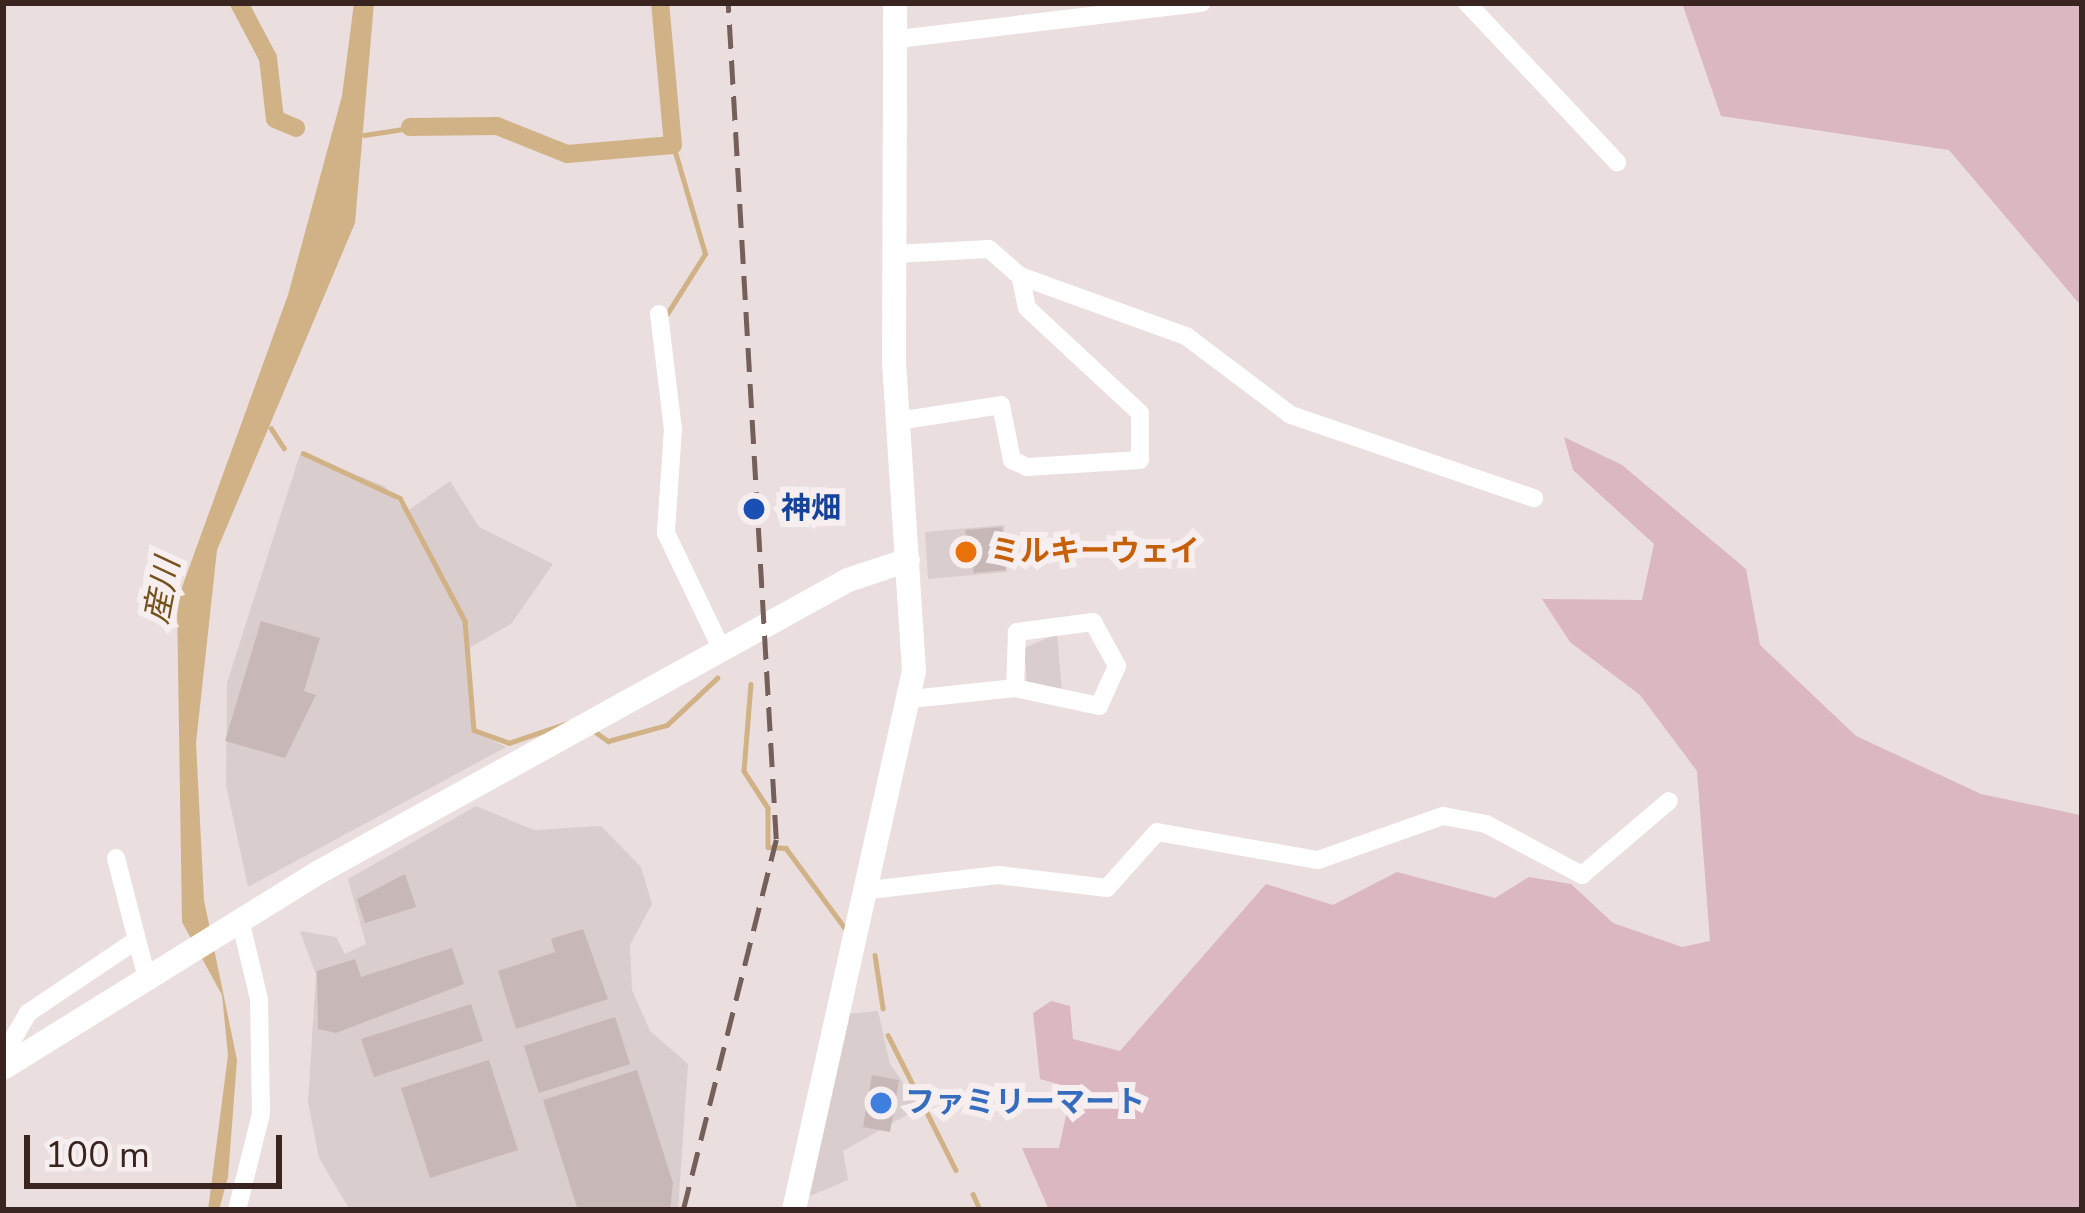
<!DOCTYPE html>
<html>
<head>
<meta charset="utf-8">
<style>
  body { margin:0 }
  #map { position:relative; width:2085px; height:1213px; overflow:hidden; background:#eadede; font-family:"Nunito Sans","Noto Sans JP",sans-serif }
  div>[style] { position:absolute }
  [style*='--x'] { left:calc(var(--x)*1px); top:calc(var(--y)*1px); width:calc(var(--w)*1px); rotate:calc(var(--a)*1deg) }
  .built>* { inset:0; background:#dacdcd }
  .green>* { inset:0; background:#dbb7c1 }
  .water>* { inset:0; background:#d0b286 }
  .stream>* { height:4.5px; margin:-2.25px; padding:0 2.25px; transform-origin:2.25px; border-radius:2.25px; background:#d0b286 }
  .canal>* { height:18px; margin:-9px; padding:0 9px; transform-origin:9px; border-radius:9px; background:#d0b286 }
  .building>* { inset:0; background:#c7b8b7 }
  .minor>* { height:18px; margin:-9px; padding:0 9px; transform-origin:9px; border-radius:9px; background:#fff }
  .tertiary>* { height:24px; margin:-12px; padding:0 12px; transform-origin:12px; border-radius:12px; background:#fff }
  .rail>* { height:4.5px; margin-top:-2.25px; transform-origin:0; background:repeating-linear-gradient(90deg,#755f5a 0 24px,transparent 0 36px) }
  .dots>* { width:33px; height:33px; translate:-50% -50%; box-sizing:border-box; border:6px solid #f7efef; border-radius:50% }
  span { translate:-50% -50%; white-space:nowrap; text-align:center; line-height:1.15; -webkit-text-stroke:12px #f7efef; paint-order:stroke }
  .transit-label { font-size:30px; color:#164399; font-weight:700 }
  .left { translate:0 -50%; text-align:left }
  .food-label { font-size:30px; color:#c56008; font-weight:700 }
  .shop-label { font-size:30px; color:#366cbe; font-weight:700 }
  .water-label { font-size:33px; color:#75521b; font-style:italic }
  .frame { position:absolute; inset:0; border:6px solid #3a2420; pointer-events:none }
  .scale { position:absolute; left:24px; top:1135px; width:258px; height:54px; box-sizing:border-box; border:6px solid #3a2420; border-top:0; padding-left:15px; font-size:36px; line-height:42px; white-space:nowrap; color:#3a2420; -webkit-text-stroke:9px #f7efef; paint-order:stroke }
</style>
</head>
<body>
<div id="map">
  <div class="built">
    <i style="clip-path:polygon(300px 454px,385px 486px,406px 512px,450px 481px,479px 527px,553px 564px,511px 624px,469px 648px,473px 731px,506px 747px,248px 887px,226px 785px,227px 683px)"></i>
    <i style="clip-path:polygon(1004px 525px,1007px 572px,928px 579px,925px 532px)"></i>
    <i style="clip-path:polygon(1057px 634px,1062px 692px,1027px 683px,1024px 648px)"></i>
    <i style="clip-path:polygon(476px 806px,534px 830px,601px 826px,641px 867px,652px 904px,630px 945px,632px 990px,650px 1031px,688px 1064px,678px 1210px,350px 1210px,319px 1158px,308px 1102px,316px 975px,300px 931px,336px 937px,345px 954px,366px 944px,348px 879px)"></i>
    <i style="clip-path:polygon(878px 1011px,890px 1064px,921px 1107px,843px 1151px,848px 1180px,805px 1198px,847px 1014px)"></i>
  </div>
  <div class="green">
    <i style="clip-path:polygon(1682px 3px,2082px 3px,2082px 307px,1949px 150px,1721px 116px)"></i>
    <i style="clip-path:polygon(1564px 437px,1622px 465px,1746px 569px,1760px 645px,1856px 736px,1981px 794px,2080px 815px,2082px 798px,2082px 1210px,1049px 1210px,1022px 1148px,1059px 1148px,1072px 1088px,1040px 1079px,1033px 1013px,1051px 1001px,1070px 1006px,1073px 1039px,1120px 1051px,1266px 884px,1333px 905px,1397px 872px,1495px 898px,1529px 877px,1571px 884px,1613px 923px,1682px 947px,1710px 941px,1697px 771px,1640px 695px,1570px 642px,1542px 599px,1642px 600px,1654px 544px,1573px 470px)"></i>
  </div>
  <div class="water">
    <i style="clip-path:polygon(354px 3px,374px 3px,355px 223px,217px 550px,196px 743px,204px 900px,237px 1060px,228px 1177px,219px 1210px,208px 1210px,228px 1055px,222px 995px,182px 922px,177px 601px,288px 295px,342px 96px)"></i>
  </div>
  <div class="stream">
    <i style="--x:364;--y:135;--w:53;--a:-8.7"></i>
    <i style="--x:667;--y:314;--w:71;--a:-57.7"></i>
    <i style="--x:705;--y:254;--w:114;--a:-106.4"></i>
    <i style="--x:271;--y:428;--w:24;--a:57"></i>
    <i style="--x:303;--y:453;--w:107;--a:24.9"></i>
    <i style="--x:400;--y:498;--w:139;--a:62.1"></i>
    <i style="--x:465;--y:621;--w:109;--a:85.3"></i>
    <i style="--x:474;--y:730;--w:37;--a:20"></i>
    <i style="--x:509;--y:743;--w:74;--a:-18.9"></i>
    <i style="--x:751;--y:684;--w:87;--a:94.6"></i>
    <i style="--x:744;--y:771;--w:44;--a:57"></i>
    <i style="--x:768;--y:808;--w:39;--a:90"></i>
    <i style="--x:768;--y:847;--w:18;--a:3"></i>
    <i style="--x:786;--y:848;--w:99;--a:53.6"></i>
    <i style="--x:593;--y:730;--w:19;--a:36"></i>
    <i style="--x:608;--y:741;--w:61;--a:-15.2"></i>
    <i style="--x:667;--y:725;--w:69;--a:-43.2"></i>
    <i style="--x:875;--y:955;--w:54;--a:81.4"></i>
    <i style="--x:888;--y:1035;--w:151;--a:63.3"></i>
    <i style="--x:973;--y:1194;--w:17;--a:66"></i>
  </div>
  <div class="canal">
    <i style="--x:239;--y:3;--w:62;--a:62.2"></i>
    <i style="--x:268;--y:58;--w:61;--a:83.5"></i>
    <i style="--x:275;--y:119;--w:23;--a:23"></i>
    <i style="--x:410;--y:127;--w:87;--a:-0.7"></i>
    <i style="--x:497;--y:126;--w:75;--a:21.8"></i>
    <i style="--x:567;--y:154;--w:106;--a:-4.9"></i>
    <i style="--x:673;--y:145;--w:143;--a:-95.2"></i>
  </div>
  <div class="building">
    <i style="clip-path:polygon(1002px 527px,1006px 570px,974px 573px,965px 530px)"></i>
    <i style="clip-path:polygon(261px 621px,320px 638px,304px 691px,316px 695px,285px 758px,225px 741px)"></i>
    <i style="clip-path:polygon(405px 874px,416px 907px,365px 923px,357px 899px)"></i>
    <i style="clip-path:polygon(583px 929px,608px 999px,516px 1029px,498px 971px,555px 952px,551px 939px)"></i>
    <i style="clip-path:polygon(452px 948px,464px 984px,336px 1033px,318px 1029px,317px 971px,355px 959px,361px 977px)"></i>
    <i style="clip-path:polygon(471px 1004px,483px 1041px,374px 1077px,361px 1039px)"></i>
    <i style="clip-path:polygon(615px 1017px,630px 1064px,539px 1093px,524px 1046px)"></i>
    <i style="clip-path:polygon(489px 1060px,518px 1150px,430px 1178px,401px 1088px)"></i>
    <i style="clip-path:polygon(637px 1070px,673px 1183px,670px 1210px,578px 1210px,543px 1100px)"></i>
    <i style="clip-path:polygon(872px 1075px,899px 1080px,890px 1132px,863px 1127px)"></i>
  </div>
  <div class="minor">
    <i style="--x:1467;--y:3;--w:219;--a:46.7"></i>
    <i style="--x:898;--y:39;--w:306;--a:-6.8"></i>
    <i style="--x:895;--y:254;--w:94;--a:-3"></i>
    <i style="--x:989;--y:249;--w:41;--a:41.1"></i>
    <i style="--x:1020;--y:276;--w:177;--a:19.9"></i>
    <i style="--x:1186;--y:336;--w:131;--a:37"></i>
    <i style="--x:1291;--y:415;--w:257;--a:18.9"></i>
    <i style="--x:659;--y:314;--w:116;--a:83.1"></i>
    <i style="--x:673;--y:429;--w:104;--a:93.9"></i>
    <i style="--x:666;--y:533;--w:127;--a:64.4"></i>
    <i style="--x:898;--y:421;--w:104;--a:-8.8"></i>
    <i style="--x:1001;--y:405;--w:56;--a:78.7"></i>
    <i style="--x:1012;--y:460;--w:17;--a:25"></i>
    <i style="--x:1027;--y:467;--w:113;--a:-3.5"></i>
    <i style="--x:1140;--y:460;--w:47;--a:-90"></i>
    <i style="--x:1140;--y:413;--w:154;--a:-137.1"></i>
    <i style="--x:1027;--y:308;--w:33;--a:-102"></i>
    <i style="--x:911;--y:699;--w:105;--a:-6"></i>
    <i style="--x:1015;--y:688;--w:86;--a:12.1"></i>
    <i style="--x:1099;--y:706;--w:44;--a:-65.8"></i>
    <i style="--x:1117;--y:666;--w:50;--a:-118.6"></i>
    <i style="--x:1093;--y:622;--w:77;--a:172.5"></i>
    <i style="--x:1017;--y:632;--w:56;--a:92"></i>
    <i style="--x:116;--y:858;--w:125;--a:75.6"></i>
    <i style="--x:870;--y:890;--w:129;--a:-6.7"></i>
    <i style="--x:998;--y:875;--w:110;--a:6.8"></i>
    <i style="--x:1107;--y:888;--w:75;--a:-48.2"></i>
    <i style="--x:1157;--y:832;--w:163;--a:9.9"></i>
    <i style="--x:1318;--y:860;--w:133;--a:-19.4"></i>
    <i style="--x:1443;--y:816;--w:44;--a:10.5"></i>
    <i style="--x:1486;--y:824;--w:109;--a:28"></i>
    <i style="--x:1582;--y:875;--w:114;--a:-40.4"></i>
    <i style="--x:3;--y:1056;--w:50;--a:-59.8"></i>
    <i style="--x:28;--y:1013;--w:129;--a:-33.9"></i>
    <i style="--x:237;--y:1210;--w:99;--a:-76"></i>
    <i style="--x:261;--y:1114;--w:115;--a:-91"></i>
    <i style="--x:259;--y:999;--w:81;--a:-103.5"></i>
  </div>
  <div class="tertiary">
    <i style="--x:3;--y:1068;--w:374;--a:-31.8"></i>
    <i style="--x:321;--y:871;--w:602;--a:-28.91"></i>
    <i style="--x:848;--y:580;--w:63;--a:-18.4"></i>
    <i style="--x:794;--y:1210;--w:552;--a:-77.45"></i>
    <i style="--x:914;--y:671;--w:313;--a:-93.7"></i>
    <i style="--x:894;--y:359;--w:356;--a:-89.8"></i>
  </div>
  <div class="rail">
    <i style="--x:683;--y:1210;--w:382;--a:-75.9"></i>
    <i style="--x:776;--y:839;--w:837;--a:-93.29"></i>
  </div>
  <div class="dots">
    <i style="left:754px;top:509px;background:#1a4fb4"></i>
    <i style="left:966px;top:552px;background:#e8710a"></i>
    <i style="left:881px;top:1103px;background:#3f7fe0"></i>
  </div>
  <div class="transit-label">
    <span class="left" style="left:781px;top:509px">神畑</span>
  </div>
  <div class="food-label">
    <span class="left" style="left:990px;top:552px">ミルキーウェイ</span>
  </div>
  <div class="shop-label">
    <span class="left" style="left:905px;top:1103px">ファミリーマート</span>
  </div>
  <div class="water-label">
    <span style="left:163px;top:591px;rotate:-79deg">産川</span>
  </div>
  <div class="frame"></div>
  <div class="scale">100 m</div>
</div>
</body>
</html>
